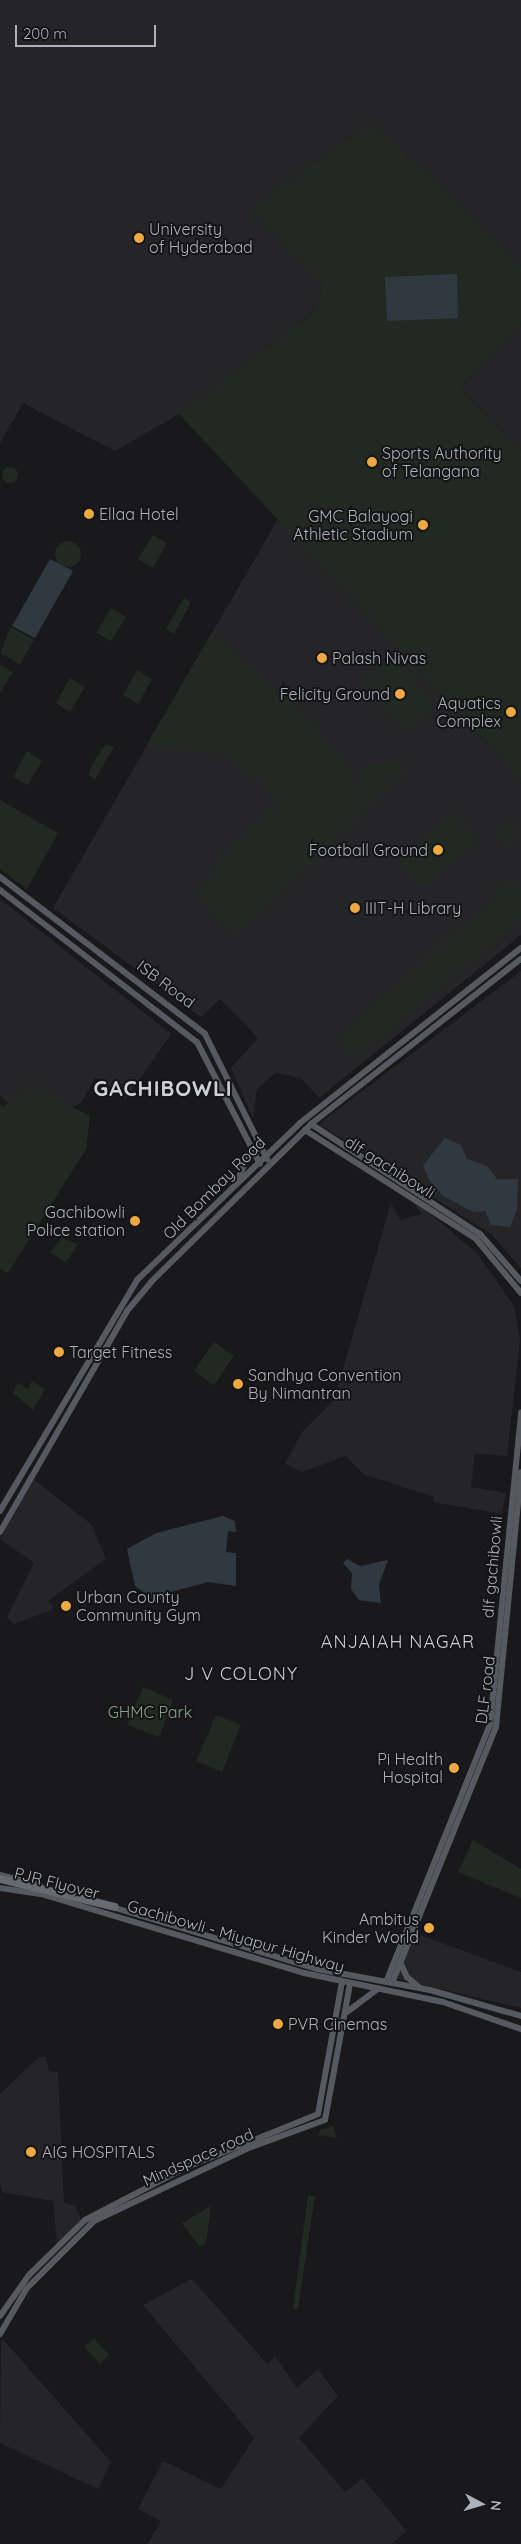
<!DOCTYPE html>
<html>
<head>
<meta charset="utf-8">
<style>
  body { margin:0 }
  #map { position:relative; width:521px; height:2544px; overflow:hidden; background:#19191b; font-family:Quicksand,sans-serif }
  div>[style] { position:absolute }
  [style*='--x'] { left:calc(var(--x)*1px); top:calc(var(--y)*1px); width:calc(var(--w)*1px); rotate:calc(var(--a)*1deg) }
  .built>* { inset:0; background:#252528 }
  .green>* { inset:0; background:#212922 }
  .round { border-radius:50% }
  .water>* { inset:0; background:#2f393f }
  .major>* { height:6px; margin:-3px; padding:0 3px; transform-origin:3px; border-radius:3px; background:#56595f }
  .highway>* { height:8px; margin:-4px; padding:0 4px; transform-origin:4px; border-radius:4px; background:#666a71 }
  .dots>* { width:14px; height:14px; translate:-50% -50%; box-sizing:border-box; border:2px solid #141416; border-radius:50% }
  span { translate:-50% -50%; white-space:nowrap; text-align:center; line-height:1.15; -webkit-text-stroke:4px #141416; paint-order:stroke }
  .poi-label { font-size:16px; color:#acb1ba }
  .left { translate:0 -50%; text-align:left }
  .right { translate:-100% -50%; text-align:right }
  .street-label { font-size:16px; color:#acb1ba }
  .park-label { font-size:16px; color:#84a584 }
  .neighbourhood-label { font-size:18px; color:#cdd0d7; letter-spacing:1px }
  .district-label { font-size:21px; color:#cdd0d7; font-weight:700; letter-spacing:1px }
  .north { position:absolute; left:456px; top:2479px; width:50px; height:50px; -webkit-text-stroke:4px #141416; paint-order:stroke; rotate:96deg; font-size:14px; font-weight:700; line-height:20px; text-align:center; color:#acb1ba }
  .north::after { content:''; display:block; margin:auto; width:18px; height:22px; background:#acb1ba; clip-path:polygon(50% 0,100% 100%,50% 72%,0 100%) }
  .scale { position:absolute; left:15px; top:25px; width:141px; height:22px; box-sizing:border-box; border:2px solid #acb1ba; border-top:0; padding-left:6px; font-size:15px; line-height:18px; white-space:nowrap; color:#acb1ba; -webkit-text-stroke:4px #141416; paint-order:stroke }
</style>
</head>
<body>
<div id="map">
  <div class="built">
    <i style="clip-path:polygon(0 0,521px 0,521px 266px,371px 122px,250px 210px,322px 284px,319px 303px,308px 317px,179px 414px,115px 451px,23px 403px,0 443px)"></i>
    <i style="clip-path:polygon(521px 323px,521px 450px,460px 388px)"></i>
    <i style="clip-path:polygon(278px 519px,521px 779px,521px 935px,319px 1098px,301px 1078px,276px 1073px,257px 1089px,253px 1118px,231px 1068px,258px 1038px,220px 999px,201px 1017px,53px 908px)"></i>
    <i style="clip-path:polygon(0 899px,171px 1034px,126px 1099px,95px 1077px,82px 1102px,44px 1123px,15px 1111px,0 1095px)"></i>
    <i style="clip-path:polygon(521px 971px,521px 1268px,492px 1235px,319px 1124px)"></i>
    <i style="clip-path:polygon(404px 1192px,477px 1253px,514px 1306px,520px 1341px,507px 1456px,475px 1454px,471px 1487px,506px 1493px,502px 1514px,433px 1502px,434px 1497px,363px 1474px,346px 1456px,302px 1472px,285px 1464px,302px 1432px,334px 1400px,391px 1203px,400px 1220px,422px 1214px)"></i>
    <i style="clip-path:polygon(33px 1479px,91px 1524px,106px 1559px,49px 1600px,54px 1609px,14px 1624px,7px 1617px,34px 1563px,0 1539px)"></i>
    <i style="clip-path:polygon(415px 1933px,521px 1972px,521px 2008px,399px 1979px,397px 1974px)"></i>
    <i style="clip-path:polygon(39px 2057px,46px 2057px,49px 2071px,58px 2072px,64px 2203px,75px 2205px,81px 2219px,57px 2243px,53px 2201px,2px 2192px,0 2184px,0 2094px)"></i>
    <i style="clip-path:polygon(192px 2279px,267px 2364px,275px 2356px,297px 2388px,318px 2369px,338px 2396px,299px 2438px,345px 2492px,363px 2478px,406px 2531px,392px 2544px,148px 2544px,161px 2521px,138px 2509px,163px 2461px,221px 2489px,254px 2438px,143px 2305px)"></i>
    <i style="clip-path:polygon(1px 2337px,111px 2462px,98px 2489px,0 2443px)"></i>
  </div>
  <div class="green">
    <i style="clip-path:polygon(371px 122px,521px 266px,521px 323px,460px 388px,521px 450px,521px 779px,179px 414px,308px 317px,319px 303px,322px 284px,250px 210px)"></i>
    <i class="round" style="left:2px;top:467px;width:16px;height:16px"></i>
    <i style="clip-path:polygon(153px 535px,167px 543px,153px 568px,138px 559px)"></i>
    <i class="round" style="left:55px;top:541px;width:26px;height:26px"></i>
    <i style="clip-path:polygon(184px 598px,191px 602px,174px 634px,166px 629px)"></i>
    <i style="clip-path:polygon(111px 608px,126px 617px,111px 641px,96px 633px)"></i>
    <i style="clip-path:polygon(11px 627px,34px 640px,20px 664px,0 653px)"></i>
    <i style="clip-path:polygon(211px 634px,301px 711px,346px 765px,362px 804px,360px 779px,368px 766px,392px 760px,407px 769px,234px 936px,199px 896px,223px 858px,279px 802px,258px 778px,247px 776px,230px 755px,146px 746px)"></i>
    <i style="clip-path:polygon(393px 657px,436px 704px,406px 732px,363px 685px)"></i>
    <i style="clip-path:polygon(0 665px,13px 672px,0 693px)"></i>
    <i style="clip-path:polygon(137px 670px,152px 679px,138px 704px,123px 695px)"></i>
    <i style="clip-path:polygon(70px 678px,85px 687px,70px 712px,56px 703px)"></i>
    <i style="clip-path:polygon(106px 744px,114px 747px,95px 779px,89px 775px,92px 764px)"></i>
    <i style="clip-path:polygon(27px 751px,42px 761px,28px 785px,13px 777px)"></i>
    <i style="clip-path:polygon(0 800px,58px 833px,27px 889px,0 869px)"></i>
    <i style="clip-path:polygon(453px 812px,477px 839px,423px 888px,399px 861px)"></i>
    <i class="round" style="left:498px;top:824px;width:20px;height:20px"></i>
    <i style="clip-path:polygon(511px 879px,521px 889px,521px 919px,354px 1060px,341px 1043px,342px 1036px,460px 926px,464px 928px,496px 901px,492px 895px)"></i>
    <i style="clip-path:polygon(32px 1085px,90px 1116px,86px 1149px,8px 1273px,0 1269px,0 1104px,3px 1107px)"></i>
    <i style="clip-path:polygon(62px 1238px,78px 1244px,66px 1263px,50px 1252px)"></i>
    <i style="clip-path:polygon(214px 1342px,234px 1356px,214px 1385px,194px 1371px)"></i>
    <i style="clip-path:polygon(32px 1381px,45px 1389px,33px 1410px,13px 1393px,18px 1383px,28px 1389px)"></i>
    <i style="clip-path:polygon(143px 1687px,173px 1700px,159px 1737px,127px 1725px)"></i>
    <i style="clip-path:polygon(216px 1715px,241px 1725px,222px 1772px,196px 1761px)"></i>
    <i style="clip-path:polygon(473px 1840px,521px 1869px,521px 1898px,458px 1872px)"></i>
    <i style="clip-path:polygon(333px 2126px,337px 2138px,318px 2135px,320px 2130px)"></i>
    <i style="clip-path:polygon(308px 2196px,315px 2196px,298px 2309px,293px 2309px)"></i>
    <i style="clip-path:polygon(211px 2206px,206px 2243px,200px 2247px,182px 2223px)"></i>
    <i style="clip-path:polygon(94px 2338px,109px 2355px,100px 2364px,84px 2347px)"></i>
  </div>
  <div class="water">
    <i style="clip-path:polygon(457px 274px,458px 318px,387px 321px,385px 277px)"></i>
    <i style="clip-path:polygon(50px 559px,73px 571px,35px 638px,12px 626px)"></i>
    <i style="clip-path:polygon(445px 1138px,461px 1145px,467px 1159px,487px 1166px,497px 1179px,518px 1179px,517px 1209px,510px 1227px,491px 1225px,485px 1211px,473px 1212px,443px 1196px,429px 1180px,423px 1165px)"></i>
    <i style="clip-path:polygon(223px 1516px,235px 1521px,236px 1532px,228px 1531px,226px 1552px,236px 1553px,236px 1586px,208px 1582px,167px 1593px,158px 1602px,135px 1586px,127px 1549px,156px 1533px)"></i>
    <i style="clip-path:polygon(347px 1559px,360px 1566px,388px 1560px,379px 1585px,381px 1603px,359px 1600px,351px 1589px,352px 1573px,343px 1563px)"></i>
  </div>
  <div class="major">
    <i style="--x:0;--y:877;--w:258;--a:37.4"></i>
    <i style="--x:205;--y:1034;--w:140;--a:63.6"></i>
    <i style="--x:0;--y:890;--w:249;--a:37.7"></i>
    <i style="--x:197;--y:1042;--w:137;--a:62.7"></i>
    <i style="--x:311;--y:1124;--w:202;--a:33.1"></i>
    <i style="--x:480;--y:1234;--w:62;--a:48.9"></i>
    <i style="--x:305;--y:1130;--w:203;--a:32.5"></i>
    <i style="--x:476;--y:1239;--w:70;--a:50.2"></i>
    <i style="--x:239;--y:1177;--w:30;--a:-67"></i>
    <i style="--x:0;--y:1511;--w:269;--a:-59.3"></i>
    <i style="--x:137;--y:1280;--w:226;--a:-43.9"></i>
    <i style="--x:300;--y:1123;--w:282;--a:-38.4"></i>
    <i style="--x:0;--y:1532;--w:255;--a:-60.1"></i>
    <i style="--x:127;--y:1311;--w:38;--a:-50"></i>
    <i style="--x:151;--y:1282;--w:225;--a:-44.6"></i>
    <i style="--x:311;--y:1124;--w:267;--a:-38.2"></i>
    <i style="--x:0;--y:1875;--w:41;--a:14"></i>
    <i style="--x:0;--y:1888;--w:41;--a:8.3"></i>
    <i style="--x:41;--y:1894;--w:275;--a:16.7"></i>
    <i style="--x:304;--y:1973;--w:142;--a:11.8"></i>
    <i style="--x:443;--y:2002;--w:83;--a:19.1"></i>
    <i style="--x:112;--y:1907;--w:214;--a:16.8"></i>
    <i style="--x:317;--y:1969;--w:115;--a:10.5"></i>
    <i style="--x:430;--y:1990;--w:95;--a:15.9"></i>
    <i style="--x:400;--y:1962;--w:17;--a:65"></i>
    <i style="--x:407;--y:1977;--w:17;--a:40"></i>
    <i style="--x:386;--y:1982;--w:277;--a:-68"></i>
    <i style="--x:490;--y:1725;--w:314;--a:-84.3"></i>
    <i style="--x:392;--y:1983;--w:276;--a:-67.9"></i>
    <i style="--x:496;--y:1727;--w:256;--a:-84.4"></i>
    <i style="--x:347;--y:2012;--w:39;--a:-37"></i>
    <i style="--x:0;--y:2316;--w:50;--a:-54.7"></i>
    <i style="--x:29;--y:2275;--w:78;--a:-44.5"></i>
    <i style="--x:85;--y:2220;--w:115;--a:-27.5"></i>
    <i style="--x:187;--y:2167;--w:141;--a:-22"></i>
    <i style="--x:318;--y:2114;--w:134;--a:-79.7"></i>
    <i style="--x:0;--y:2334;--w:53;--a:-59.6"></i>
    <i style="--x:27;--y:2288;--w:95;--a:-45"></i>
    <i style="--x:94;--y:2221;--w:168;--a:-25.3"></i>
    <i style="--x:246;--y:2149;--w:84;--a:-20.2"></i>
    <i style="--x:325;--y:2120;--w:138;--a:-79.6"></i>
  </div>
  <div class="highway">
    <i style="--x:0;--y:1879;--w:118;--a:13.7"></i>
  </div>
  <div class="dots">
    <i style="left:139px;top:238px;background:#ecaa40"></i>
    <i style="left:372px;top:462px;background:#ecaa40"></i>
    <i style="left:89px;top:514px;background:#ecaa40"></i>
    <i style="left:423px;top:525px;background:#ecaa40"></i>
    <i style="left:322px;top:658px;background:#ecaa40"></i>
    <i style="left:400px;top:694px;background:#ecaa40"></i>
    <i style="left:511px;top:712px;background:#ecaa40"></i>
    <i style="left:438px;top:850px;background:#ecaa40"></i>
    <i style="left:355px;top:908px;background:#ecaa40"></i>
    <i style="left:135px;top:1221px;background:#ecaa40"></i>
    <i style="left:59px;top:1352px;background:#ecaa40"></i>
    <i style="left:238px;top:1384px;background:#ecaa40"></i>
    <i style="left:66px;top:1606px;background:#ecaa40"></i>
    <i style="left:454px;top:1768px;background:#ecaa40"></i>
    <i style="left:429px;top:1928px;background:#ecaa40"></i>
    <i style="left:278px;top:2024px;background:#ecaa40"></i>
    <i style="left:31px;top:2152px;background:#ecaa40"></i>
  </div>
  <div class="poi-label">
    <span class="left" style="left:149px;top:238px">University<br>of Hyderabad</span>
    <span class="left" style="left:382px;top:462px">Sports Authority<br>of Telangana</span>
    <span class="left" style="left:99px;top:514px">Ellaa Hotel</span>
    <span class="right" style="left:413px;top:525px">GMC Balayogi<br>Athletic Stadium</span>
    <span class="left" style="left:332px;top:658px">Palash Nivas</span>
    <span class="right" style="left:390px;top:694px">Felicity Ground</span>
    <span class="right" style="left:501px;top:712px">Aquatics<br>Complex</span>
    <span class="right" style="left:428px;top:850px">Football Ground</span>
    <span class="left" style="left:365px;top:908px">IIIT-H Library</span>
    <span class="right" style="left:125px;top:1221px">Gachibowli<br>Police station</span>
    <span class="left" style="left:69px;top:1352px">Target Fitness</span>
    <span class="left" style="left:248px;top:1384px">Sandhya Convention<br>By Nimantran</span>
    <span class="left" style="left:76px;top:1606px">Urban County<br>Community Gym</span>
    <span class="right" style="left:443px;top:1768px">Pi Health<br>Hospital</span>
    <span class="right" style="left:419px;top:1928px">Ambitus<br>Kinder World</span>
    <span class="left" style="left:288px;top:2024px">PVR Cinemas</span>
    <span class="left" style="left:42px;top:2152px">AIG HOSPITALS</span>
  </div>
  <div class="street-label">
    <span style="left:166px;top:984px;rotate:37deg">ISB Road</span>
    <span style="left:390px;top:1167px;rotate:32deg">dlf gachibowli</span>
    <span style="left:214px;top:1188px;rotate:-45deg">Old Bombay Road</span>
    <span style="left:492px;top:1567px;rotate:-85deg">dlf gachibowli</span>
    <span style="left:485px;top:1690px;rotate:-83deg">DLF road</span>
    <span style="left:57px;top:1883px;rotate:14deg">PJR Flyover</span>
    <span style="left:236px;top:1936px;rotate:16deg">Gachibowli - Miyapur Highway</span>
    <span style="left:198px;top:2157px;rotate:-24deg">Mindspace road</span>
  </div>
  <div class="park-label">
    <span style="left:150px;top:1712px">GHMC Park</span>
  </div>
  <div class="neighbourhood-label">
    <span style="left:398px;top:1642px">ANJAIAH NAGAR</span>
    <span style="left:241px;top:1674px">J V COLONY</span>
  </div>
  <div class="district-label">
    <span style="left:163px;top:1088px">GACHIBOWLI</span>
  </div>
  <div class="north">N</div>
  <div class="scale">200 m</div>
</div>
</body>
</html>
